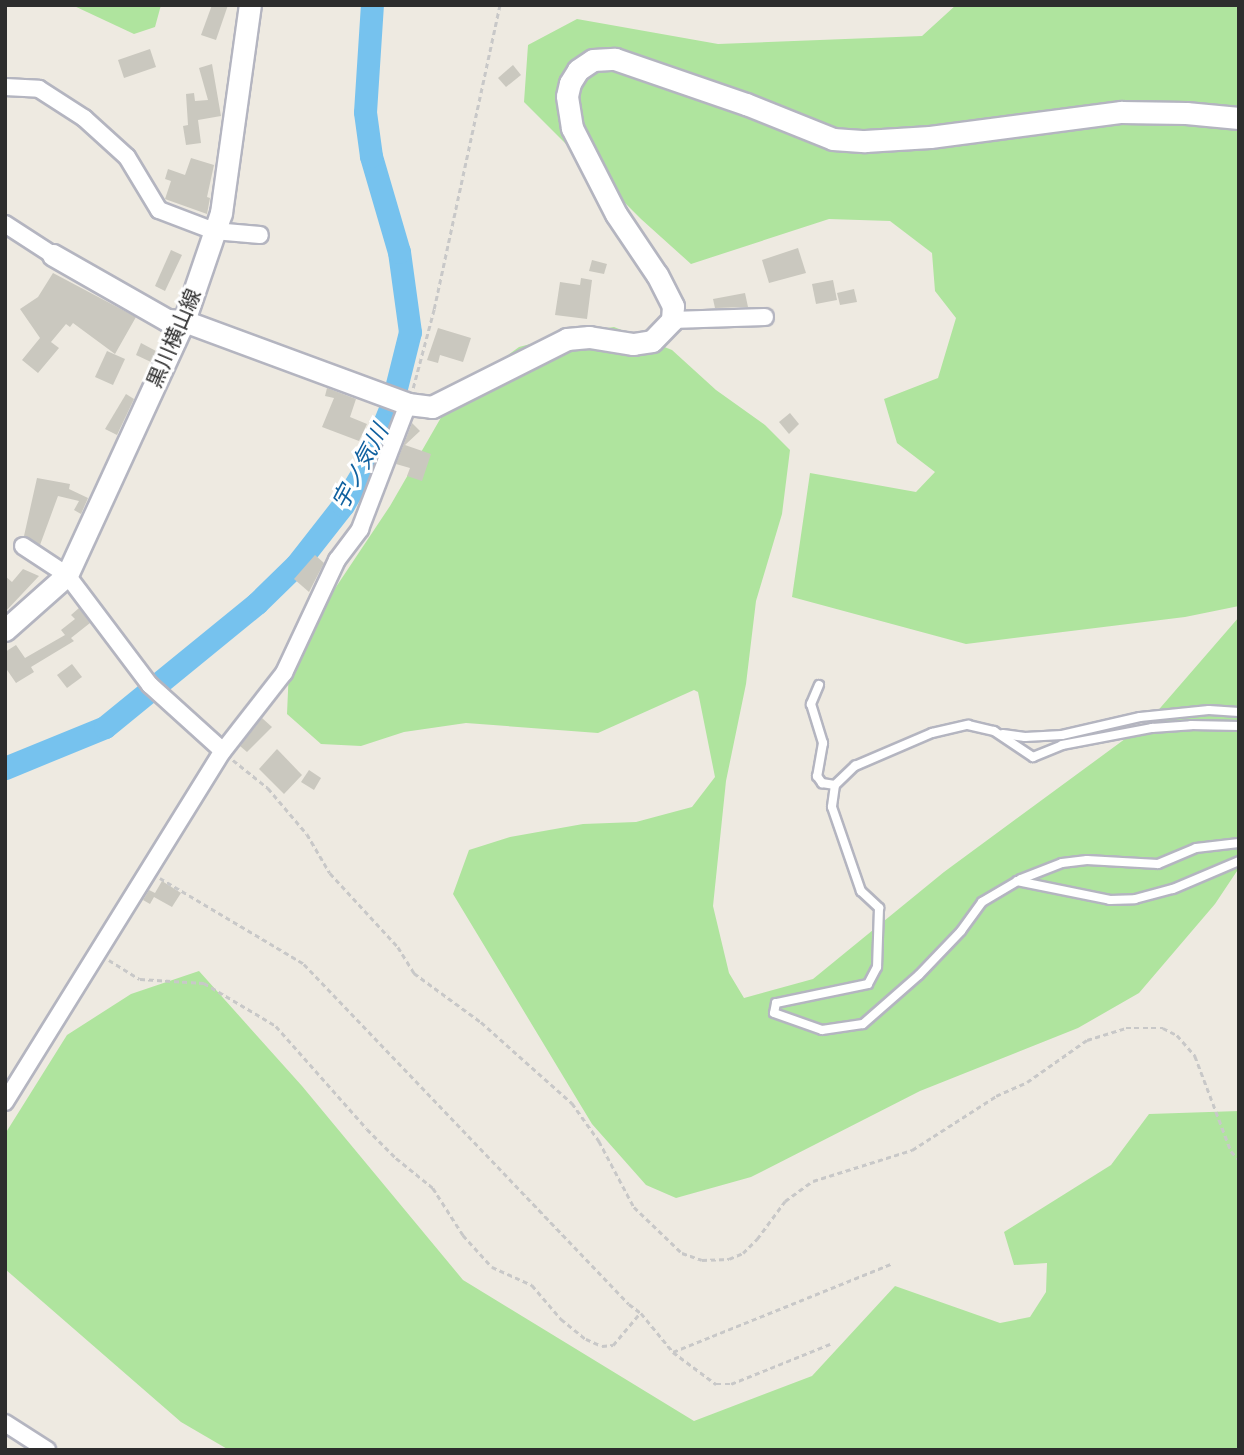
<!DOCTYPE html>
<html>
<head>
<meta charset="utf-8">
<style>
  body { margin:0 }
  #map { position:relative; width:1244px; height:1455px; overflow:hidden; background:#eeeae1; font-family:"Asap Condensed","Noto Sans JP",sans-serif }
  div>[style] { position:absolute }
  [style*='--x'] { left:calc(var(--x)*1px); top:calc(var(--y)*1px); width:calc(var(--w)*1px); rotate:calc(var(--a)*1deg) }
  .green>* { inset:0; background:#afe49e }
  .river>* { height:23px; margin:-11.5px; padding:0 11.5px; transform-origin:11.5px; border-radius:11.5px; background:#76c2ee }
  .building>* { inset:0; background:#cac8bf }
  .path>* { height:2.5px; margin-top:-1.25px; transform-origin:0; background:repeating-linear-gradient(90deg,#c8c8c8 0 5px,transparent 0 8.5px) }
  .roads { filter:drop-shadow(2px 0 #b4b5c0) drop-shadow(-2px 0 #b4b5c0) drop-shadow(0 2px #b4b5c0) drop-shadow(0 -2px #b4b5c0) }
  .lane>* { height:8px; margin:-4px; padding:0 4px; transform-origin:4px; border-radius:4px; background:#fff }
  .street>* { height:16px; margin:-8px; padding:0 8px; transform-origin:8px; border-radius:8px; background:#fff }
  .secondary>* { height:21px; margin:-10.5px; padding:0 10.5px; transform-origin:10.5px; border-radius:10.5px; background:#fff }
  span { translate:-50% -50%; white-space:nowrap; text-align:center; line-height:1.15; -webkit-text-stroke:6px #fff; paint-order:stroke }
  .street-label { font-size:21px; color:#2d2d2d }
  .water-label { font-size:23px; color:#0f609f; font-style:italic }
  .frame { position:absolute; inset:0; border:7px solid #2d2d2d; pointer-events:none }
</style>
</head>
<body>
<div id="map">
  <div class="green">
    <i style="clip-path:polygon(72px 5px,161px 5px,155px 27px,134px 34px)"></i>
    <i style="clip-path:polygon(956px 5px,1239px 5px,1239px 606px,1185px 617px,966px 644px,792px 597px,810px 473px,916px 492px,935px 472px,897px 443px,884px 399px,938px 378px,956px 318px,935px 291px,932px 253px,890px 221px,829px 219px,691px 264px,641px 219px,524px 102px,528px 45px,577px 19px,718px 44px,922px 36px)"></i>
    <i style="clip-path:polygon(614px 327px,672px 350px,716px 390px,765px 425px,790px 450px,782px 514px,756px 601px,746px 684px,726px 781px,713px 906px,729px 973px,744px 998px,813px 979px,944px 872px,1148px 722px,1239px 617px,1239px 868px,1215px 904px,1139px 993px,1078px 1028px,920px 1091px,751px 1177px,676px 1198px,646px 1185px,592px 1124px,453px 894px,469px 850px,510px 837px,583px 824px,636px 822px,692px 807px,715px 777px,698px 692px,694px 690px,598px 733px,466px 723px,404px 732px,361px 746px,321px 744px,287px 714px,289px 668px,322px 608px,390px 506px,454px 395px,519px 347px,572px 333px)"></i>
    <i style="clip-path:polygon(199px 971px,302px 1086px,463px 1280px,694px 1421px,812px 1376px,895px 1286px,1000px 1323px,1030px 1317px,1046px 1292px,1047px 1263px,1014px 1265px,1004px 1232px,1111px 1165px,1149px 1114px,1239px 1111px,1239px 1450px,229px 1450px,181px 1422px,5px 1269px,5px 1134px,67px 1035px,131px 994px)"></i>
  </div>
  <div class="river">
    <i style="--x:5;--y:768;--w:108;--a:-22.3"></i>
    <i style="--x:105;--y:727;--w:196;--a:-39.2"></i>
    <i style="--x:257;--y:603;--w:54;--a:-44.3"></i>
    <i style="--x:296;--y:565;--w:76;--a:-51.9"></i>
    <i style="--x:343;--y:505;--w:47;--a:-59"></i>
    <i style="--x:367;--y:465;--w:66;--a:-67.7"></i>
    <i style="--x:392;--y:404;--w:74;--a:-76"></i>
    <i style="--x:410;--y:332;--w:81;--a:-97.8"></i>
    <i style="--x:399;--y:252;--w:100;--a:-106.3"></i>
    <i style="--x:371;--y:156;--w:44;--a:-97.8"></i>
    <i style="--x:365;--y:112;--w:107;--a:-86.3"></i>
  </div>
  <div class="building">
    <i style="clip-path:polygon(212px 5px,228px 5px,216px 40px,201px 35px)"></i>
    <i style="clip-path:polygon(150px 49px,156px 67px,124px 78px,118px 60px)"></i>
    <i style="clip-path:polygon(212px 64px,221px 116px,198px 120px,201px 143px,186px 145px,183px 126px,188px 125px,186px 94px,194px 93px,195px 101px,208px 100px,199px 68px)"></i>
    <i style="clip-path:polygon(513px 65px,521px 75px,506px 87px,498px 78px)"></i>
    <i style="clip-path:polygon(191px 158px,214px 165px,207px 197px,210px 198px,207px 214px,165px 199px,171px 181px,165px 179px,168px 169px,185px 175px)"></i>
    <i style="clip-path:polygon(798px 248px,806px 273px,769px 283px,762px 260px)"></i>
    <i style="clip-path:polygon(171px 250px,182px 255px,165px 291px,155px 286px)"></i>
    <i style="clip-path:polygon(592px 260px,607px 264px,604px 274px,589px 271px)"></i>
    <i style="clip-path:polygon(53px 273px,136px 317px,115px 354px,73px 323px,70px 327px,66px 324px,51px 342px,59px 348px,38px 373px,22px 360px,40px 338px,20px 309px,38px 297px)"></i>
    <i style="clip-path:polygon(581px 278px,592px 280px,587px 319px,555px 315px,560px 282px,580px 285px)"></i>
    <i style="clip-path:polygon(833px 280px,837px 300px,816px 304px,812px 284px)"></i>
    <i style="clip-path:polygon(854px 289px,857px 302px,840px 305px,837px 293px)"></i>
    <i style="clip-path:polygon(745px 293px,748px 307px,715px 308px,713px 299px)"></i>
    <i style="clip-path:polygon(438px 328px,471px 338px,463px 362px,440px 355px,438px 363px,427px 360px)"></i>
    <i style="clip-path:polygon(141px 343px,156px 351px,151px 362px,136px 355px)"></i>
    <i style="clip-path:polygon(107px 351px,125px 359px,113px 385px,95px 377px)"></i>
    <i style="clip-path:polygon(327px 388px,356px 399px,350px 417px,367px 424px,359px 441px,322px 427px,334px 398px,325px 396px)"></i>
    <i style="clip-path:polygon(126px 394px,134px 399px,117px 435px,105px 429px)"></i>
    <i style="clip-path:polygon(790px 413px,799px 424px,789px 434px,779px 422px)"></i>
    <i style="clip-path:polygon(412px 423px,420px 431px,405px 445px,431px 454px,422px 481px,407px 476px,410px 468px,396px 464px)"></i>
    <i style="clip-path:polygon(37px 478px,70px 484px,69px 489px,88px 498px,81px 514px,74px 510px,79px 501px,58px 496px,40px 545px,24px 536px)"></i>
    <i style="clip-path:polygon(315px 555px,324px 563px,309px 592px,294px 579px)"></i>
    <i style="clip-path:polygon(23px 569px,39px 576px,5px 612px,5px 576px,12px 582px)"></i>
    <i style="clip-path:polygon(79px 608px,90px 623px,71px 638px,74px 641px,31px 667px,34px 672px,16px 683px,5px 667px,5px 652px,16px 645px,25px 658px,65px 635px,61px 630px,75px 619px,71px 615px)"></i>
    <i style="clip-path:polygon(72px 664px,82px 677px,67px 688px,57px 675px)"></i>
    <i style="clip-path:polygon(262px 718px,272px 727px,247px 752px,240px 746px)"></i>
    <i style="clip-path:polygon(277px 749px,302px 775px,284px 794px,259px 769px)"></i>
    <i style="clip-path:polygon(309px 770px,321px 778px,314px 790px,301px 782px)"></i>
    <i style="clip-path:polygon(162px 881px,181px 893px,172px 907px,154px 897px,150px 904px,143px 900px,149px 890px,155px 893px)"></i>
  </div>
  <div class="path">
    <i style="--x:413;--y:388;--w:82;--a:-75.1"></i>
    <i style="--x:434;--y:309;--w:311;--a:-77.8"></i>
    <i style="--x:233;--y:760;--w:45;--a:38.7"></i>
    <i style="--x:268;--y:788;--w:60;--a:49.7"></i>
    <i style="--x:307;--y:834;--w:45;--a:59.5"></i>
    <i style="--x:330;--y:873;--w:100;--a:47.4"></i>
    <i style="--x:398;--y:947;--w:31;--a:58"></i>
    <i style="--x:414;--y:973;--w:83;--a:36.2"></i>
    <i style="--x:481;--y:1022;--w:122;--a:41.7"></i>
    <i style="--x:572;--y:1103;--w:47;--a:54.6"></i>
    <i style="--x:599;--y:1141;--w:75;--a:62.1"></i>
    <i style="--x:634;--y:1207;--w:66;--a:43.8"></i>
    <i style="--x:682;--y:1253;--w:21;--a:19"></i>
    <i style="--x:702;--y:1260;--w:27;--a:-2"></i>
    <i style="--x:729;--y:1259;--w:15;--a:-23"></i>
    <i style="--x:743;--y:1253;--w:20;--a:-45"></i>
    <i style="--x:757;--y:1239;--w:47;--a:-53.6"></i>
    <i style="--x:785;--y:1201;--w:34;--a:-36"></i>
    <i style="--x:813;--y:1181;--w:104;--a:-17.4"></i>
    <i style="--x:912;--y:1150;--w:100;--a:-32.7"></i>
    <i style="--x:996;--y:1096;--w:34;--a:-24"></i>
    <i style="--x:1027;--y:1082;--w:73;--a:-35"></i>
    <i style="--x:1087;--y:1040;--w:41;--a:-17.1"></i>
    <i style="--x:1126;--y:1028;--w:37;--a:0"></i>
    <i style="--x:1163;--y:1028;--w:16;--a:27"></i>
    <i style="--x:1177;--y:1035;--w:28;--a:49"></i>
    <i style="--x:1195;--y:1056;--w:102;--a:69.2"></i>
    <i style="--x:1231;--y:1151;--w:12;--a:48"></i>
    <i style="--x:160;--y:878;--w:168;--a:30.8"></i>
    <i style="--x:304;--y:964;--w:470;--a:46.3"></i>
    <i style="--x:629;--y:1304;--w:15;--a:37"></i>
    <i style="--x:641;--y:1313;--w:50;--a:50.6"></i>
    <i style="--x:673;--y:1352;--w:235;--a:-22"></i>
    <i style="--x:109;--y:960;--w:36;--a:32"></i>
    <i style="--x:140;--y:979;--w:64;--a:3.6"></i>
    <i style="--x:204;--y:983;--w:84;--a:30.8"></i>
    <i style="--x:276;--y:1026;--w:137;--a:48.5"></i>
    <i style="--x:367;--y:1129;--w:41;--a:45"></i>
    <i style="--x:396;--y:1158;--w:48;--a:39"></i>
    <i style="--x:433;--y:1188;--w:56;--a:57.4"></i>
    <i style="--x:463;--y:1235;--w:43;--a:47.8"></i>
    <i style="--x:492;--y:1267;--w:44;--a:24.2"></i>
    <i style="--x:532;--y:1285;--w:45;--a:49.5"></i>
    <i style="--x:561;--y:1319;--w:32;--a:39"></i>
    <i style="--x:586;--y:1339;--w:17;--a:24"></i>
    <i style="--x:602;--y:1346;--w:11;--a:-5"></i>
    <i style="--x:613;--y:1345;--w:42;--a:-49.8"></i>
    <i style="--x:673;--y:1352;--w:54;--a:36.7"></i>
    <i style="--x:716;--y:1384;--w:15;--a:0"></i>
    <i style="--x:731;--y:1384;--w:107;--a:-22"></i>
  </div>
  <div class="roads">
    <div class="lane">
      <i style="--x:819;--y:685;--w:21;--a:113"></i>
      <i style="--x:811;--y:704;--w:41;--a:72.9"></i>
      <i style="--x:823;--y:743;--w:34;--a:100"></i>
      <i style="--x:817;--y:776;--w:9;--a:54"></i>
      <i style="--x:822;--y:783;--w:13;--a:9"></i>
      <i style="--x:835;--y:785;--w:28;--a:-44"></i>
      <i style="--x:855;--y:766;--w:84;--a:-23.2"></i>
      <i style="--x:932;--y:733;--w:37;--a:-13"></i>
      <i style="--x:968;--y:725;--w:27;--a:13"></i>
      <i style="--x:994;--y:731;--w:47;--a:33.7"></i>
      <i style="--x:1033;--y:757;--w:31;--a:-22"></i>
      <i style="--x:1062;--y:745;--w:92;--a:-10.7"></i>
      <i style="--x:1152;--y:728;--w:39;--a:-4"></i>
      <i style="--x:1191;--y:725;--w:48;--a:1.2"></i>
      <i style="--x:1003;--y:734;--w:22;--a:8"></i>
      <i style="--x:1025;--y:737;--w:37;--a:-3"></i>
      <i style="--x:1062;--y:735;--w:80;--a:-13"></i>
      <i style="--x:1140;--y:717;--w:69;--a:-5.8"></i>
      <i style="--x:1209;--y:710;--w:30;--a:4"></i>
      <i style="--x:835;--y:785;--w:22;--a:98"></i>
      <i style="--x:832;--y:807;--w:89;--a:71"></i>
      <i style="--x:861;--y:891;--w:25;--a:43"></i>
      <i style="--x:879;--y:908;--w:59;--a:91.9"></i>
      <i style="--x:877;--y:967;--w:19;--a:118"></i>
      <i style="--x:868;--y:984;--w:94;--a:168.3"></i>
      <i style="--x:776;--y:1003;--w:10;--a:101"></i>
      <i style="--x:774;--y:1013;--w:51;--a:19.5"></i>
      <i style="--x:822;--y:1030;--w:41;--a:-8.3"></i>
      <i style="--x:863;--y:1024;--w:74;--a:-41.2"></i>
      <i style="--x:919;--y:975;--w:61;--a:-46.3"></i>
      <i style="--x:961;--y:931;--w:36;--a:-54"></i>
      <i style="--x:982;--y:902;--w:45;--a:-30.5"></i>
      <i style="--x:1021;--y:879;--w:44;--a:-21.3"></i>
      <i style="--x:1062;--y:863;--w:25;--a:-7"></i>
      <i style="--x:1087;--y:860;--w:71;--a:3.2"></i>
      <i style="--x:1158;--y:864;--w:41;--a:-22.8"></i>
      <i style="--x:1196;--y:848;--w:43;--a:-6.6"></i>
      <i style="--x:1017;--y:881;--w:95;--a:11.5"></i>
      <i style="--x:1110;--y:900;--w:25;--a:-2"></i>
      <i style="--x:1135;--y:899;--w:39;--a:-15"></i>
      <i style="--x:1173;--y:889;--w:72;--a:-23"></i>
    </div>
    <div class="street">
      <i style="--x:5;--y:87;--w:34;--a:3"></i>
      <i style="--x:39;--y:89;--w:54;--a:32.8"></i>
      <i style="--x:84;--y:118;--w:58;--a:42.2"></i>
      <i style="--x:127;--y:157;--w:62;--a:58.9"></i>
      <i style="--x:159;--y:210;--w:59;--a:20.9"></i>
      <i style="--x:214;--y:231;--w:46;--a:5"></i>
      <i style="--x:5;--y:224;--w:57;--a:32.9"></i>
      <i style="--x:672;--y:320;--w:93;--a:-1.8"></i>
      <i style="--x:23;--y:546;--w:53;--a:33.4"></i>
      <i style="--x:67;--y:575;--w:138;--a:53"></i>
      <i style="--x:150;--y:685;--w:98;--a:42.1"></i>
      <i style="--x:5;--y:1102;--w:413;--a:-58.2"></i>
      <i style="--x:223;--y:751;--w:99;--a:-52"></i>
      <i style="--x:284;--y:673;--w:125;--a:-64.9"></i>
      <i style="--x:337;--y:560;--w:39;--a:-53"></i>
      <i style="--x:360;--y:529;--w:134;--a:-69"></i>
      <i style="--x:5;--y:1423;--w:50;--a:32.7"></i>
    </div>
    <div class="secondary">
      <i style="--x:53;--y:255;--w:131;--a:29.7"></i>
      <i style="--x:167;--y:320;--w:17;--a:3"></i>
      <i style="--x:184;--y:321;--w:239;--a:20.3"></i>
      <i style="--x:408;--y:404;--w:24;--a:7"></i>
      <i style="--x:432;--y:407;--w:151;--a:-26.7"></i>
      <i style="--x:567;--y:339;--w:22;--a:-5"></i>
      <i style="--x:589;--y:337;--w:45;--a:9"></i>
      <i style="--x:633;--y:344;--w:19;--a:-9"></i>
      <i style="--x:652;--y:341;--w:29;--a:-46"></i>
      <i style="--x:672;--y:320;--w:14;--a:-86"></i>
      <i style="--x:673;--y:306;--w:35;--a:-117"></i>
      <i style="--x:657;--y:275;--w:73;--a:-123.9"></i>
      <i style="--x:616;--y:214;--w:97;--a:-117.1"></i>
      <i style="--x:572;--y:128;--w:32;--a:-99"></i>
      <i style="--x:567;--y:96;--w:13;--a:-77"></i>
      <i style="--x:570;--y:83;--w:15;--a:-58"></i>
      <i style="--x:578;--y:70;--w:18;--a:-34"></i>
      <i style="--x:593;--y:60;--w:22;--a:-3"></i>
      <i style="--x:615;--y:59;--w:139;--a:19"></i>
      <i style="--x:746;--y:104;--w:94;--a:21.9"></i>
      <i style="--x:833;--y:139;--w:32;--a:4"></i>
      <i style="--x:865;--y:141;--w:65;--a:-3.5"></i>
      <i style="--x:930;--y:137;--w:193;--a:-7.5"></i>
      <i style="--x:1121;--y:112;--w:65;--a:0.9"></i>
      <i style="--x:1186;--y:113;--w:53;--a:5.4"></i>
      <i style="--x:5;--y:630;--w:83;--a:-41.6"></i>
      <i style="--x:67;--y:575;--w:280;--a:-65.3"></i>
      <i style="--x:184;--y:321;--w:114;--a:-71.1"></i>
      <i style="--x:221;--y:213;--w:210;--a:-82.1"></i>
    </div>
  </div>
  <div class="street-label">
    <span style="left:173px;top:338px;rotate:-67deg">黒川横山線</span>
  </div>
  <div class="water-label">
    <span style="left:360px;top:467px;rotate:-62deg">宇ノ気川</span>
  </div>
  <div class="frame"></div>
</div>
</body>
</html>
